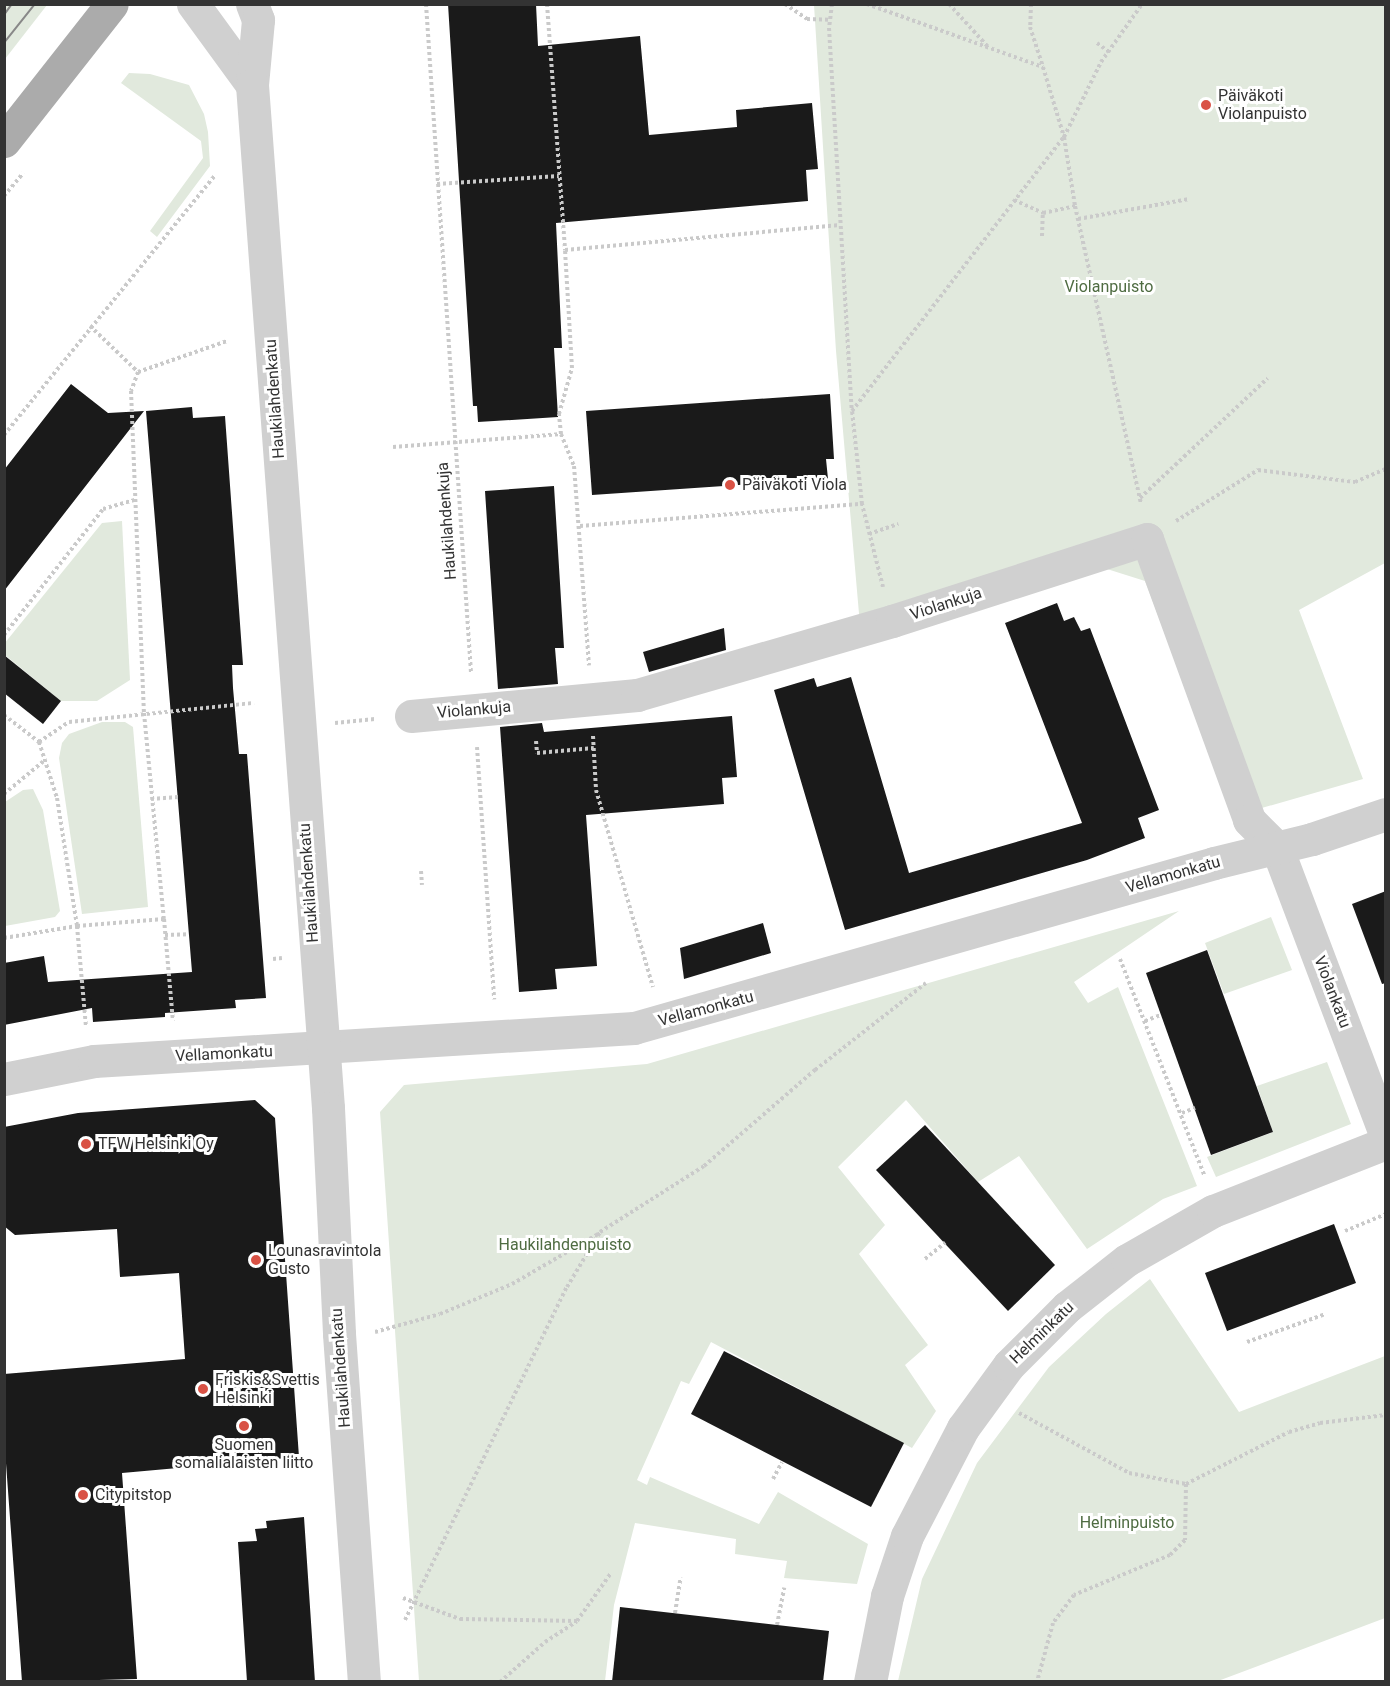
<!DOCTYPE html>
<html>
<head>
<meta charset="utf-8">
<style>
  body { margin:0 }
  #map { position:relative; width:1390px; height:1686px; overflow:hidden; background:#fff; font-family:Roboto,sans-serif }
  div>[style] { position:absolute }
  [style*='--x'] { left:calc(var(--x)*1px); top:calc(var(--y)*1px); width:calc(var(--w)*1px); rotate:calc(var(--a)*1deg) }
  .green>* { inset:0; background:#e1e9dd }
  .building>* { inset:0; background:#1a1a1a }
  .path>* { height:4px; margin-top:-2px; transform-origin:0; background:repeating-linear-gradient(90deg,#cacaca 0 3px,transparent 0 6px) }
  .minor>* { height:33px; margin:-16.5px; padding:0 16.5px; transform-origin:16.5px; border-radius:16.5px; background:#d0d0d0 }
  .tertiary>* { height:33px; margin:-16.5px; padding:0 16.5px; transform-origin:16.5px; border-radius:16.5px; background:#d0d0d0 }
  .primary>* { height:33px; margin:-16.5px; padding:0 16.5px; transform-origin:16.5px; border-radius:16.5px; background:#ababab }
  .tram>* { height:1.5px; margin:-0.75px; padding:0 0.75px; transform-origin:0.75px; border-radius:0.75px; background:#888 }
  .dots>* { width:16px; height:16px; translate:-50% -50%; box-sizing:border-box; border:3px solid #fff; border-radius:50% }
  span { translate:-50% -50%; white-space:nowrap; text-align:center; line-height:1.15; -webkit-text-stroke:6px #fff; paint-order:stroke }
  .poi-label { font-size:16px; color:#333 }
  .left { translate:0 -50%; text-align:left }
  .park-label { font-size:16px; color:#4f6c42 }
  .street-label { font-size:16px; color:#333 }
  .frame { position:absolute; inset:0; border:6px solid #333; pointer-events:none }
</style>
</head>
<body>
<div id="map">
  <div class="green">
    <i style="clip-path:polygon(5px 4px,47px 5px,5px 59px,4px 5px)"></i>
    <i style="clip-path:polygon(814px 5px,1385px 5px,1385px 563px,1299px 610px,1363px 779px,1234px 816px,1145px 581px,1107px 569px,860px 625px,836px 351px)"></i>
    <i style="clip-path:polygon(129px 73px,150px 74px,189px 85px,204px 114px,208px 132px,210px 166px,157px 237px,150px 231px,203px 158px,201px 141px,121px 83px)"></i>
    <i style="clip-path:polygon(122px 521px,130px 680px,97px 701px,61px 701px,5px 655px,4px 644px,102px 523px)"></i>
    <i style="clip-path:polygon(102px 722px,125px 722px,133px 727px,148px 907px,82px 914px,59px 758px,62px 743px,69px 734px)"></i>
    <i style="clip-path:polygon(33px 789px,43px 810px,60px 911px,55px 917px,5px 926px,5px 802px,23px 790px)"></i>
    <i style="clip-path:polygon(1179px 911px,1074px 982px,1088px 1003px,1118px 987px,1197px 1186px,1163px 1199px,1087px 1249px,1019px 1156px,978px 1182px,906px 1100px,838px 1167px,885px 1225px,859px 1254px,928px 1345px,905px 1365px,936px 1411px,912px 1448px,711px 1342px,689px 1384px,681px 1381px,637px 1480px,647px 1485px,650px 1477px,759px 1524px,778px 1492px,868px 1544px,857px 1584px,784px 1578px,787px 1561px,735px 1554px,736px 1539px,635px 1523px,614px 1605px,605px 1681px,419px 1681px,380px 1112px,404px 1085px,647px 1064px)"></i>
    <i style="clip-path:polygon(1271px 917px,1292px 970px,1224px 994px,1205px 943px)"></i>
    <i style="clip-path:polygon(1327px 1062px,1351px 1124px,1216px 1177px,1207px 1157px,1273px 1132px,1257px 1086px)"></i>
    <i style="clip-path:polygon(1150px 1279px,1239px 1412px,1385px 1356px,1385px 1618px,1218px 1681px,898px 1681px,922px 1579px,977px 1463px,1049px 1367px,1106px 1314px)"></i>
  </div>
  <div class="building">
    <i style="clip-path:polygon(448px 4px,536px 4px,538px 46px,640px 36px,649px 135px,737px 127px,736px 110px,812px 103px,818px 169px,806px 170px,808px 201px,556px 223px,562px 348px,554px 348px,558px 417px,478px 422px,477px 406px,473px 406px)"></i>
    <i style="clip-path:polygon(71px 384px,108px 413px,144px 411px,4px 591px,4px 470px)"></i>
    <i style="clip-path:polygon(830px 394px,834px 459px,826px 459px,828px 479px,592px 495px,586px 411px)"></i>
    <i style="clip-path:polygon(192px 407px,193px 418px,225px 416px,243px 665px,232px 665px,233px 688px,239px 754px,247px 754px,266px 998px,235px 1000px,236px 1008px,165px 1013px,165px 1017px,93px 1022px,92px 1008px,4px 1025px,4px 963px,44px 956px,48px 982px,192px 972px,146px 411px)"></i>
    <i style="clip-path:polygon(554px 486px,564px 648px,555px 648px,558px 684px,498px 689px,485px 491px)"></i>
    <i style="clip-path:polygon(1057px 603px,1064px 621px,1074px 617px,1081px 631px,1090px 628px,1159px 810px,1138px 818px,1145px 838px,1087px 860px,845px 930px,774px 690px,814px 678px,817px 687px,851px 677px,909px 873px,1082px 823px,1005px 623px)"></i>
    <i style="clip-path:polygon(724px 628px,726px 650px,649px 672px,643px 652px)"></i>
    <i style="clip-path:polygon(4px 655px,61px 701px,43px 724px,4px 693px)"></i>
    <i style="clip-path:polygon(732px 716px,737px 777px,722px 778px,724px 804px,586px 815px,597px 966px,555px 969px,557px 989px,519px 992px,500px 727px,542px 723px,544px 732px)"></i>
    <i style="clip-path:polygon(1386px 891px,1386px 983px,1382px 984px,1352px 904px)"></i>
    <i style="clip-path:polygon(763px 923px,771px 953px,684px 979px,680px 948px)"></i>
    <i style="clip-path:polygon(1207px 950px,1273px 1132px,1211px 1155px,1146px 973px)"></i>
    <i style="clip-path:polygon(255px 1100px,275px 1118px,299px 1457px,122px 1473px,137px 1679px,22px 1682px,4px 1436px,4px 1374px,185px 1359px,179px 1273px,120px 1277px,117px 1229px,15px 1235px,4px 1226px,4px 1127px,78px 1113px)"></i>
    <i style="clip-path:polygon(925px 1125px,1055px 1265px,1008px 1311px,876px 1170px)"></i>
    <i style="clip-path:polygon(1334px 1224px,1356px 1283px,1227px 1331px,1205px 1273px)"></i>
    <i style="clip-path:polygon(724px 1351px,904px 1443px,871px 1507px,691px 1414px)"></i>
    <i style="clip-path:polygon(304px 1517px,315px 1682px,247px 1682px,238px 1542px,257px 1541px,255px 1529px,267px 1528px,266px 1521px)"></i>
    <i style="clip-path:polygon(620px 1607px,829px 1631px,823px 1682px,612px 1682px)"></i>
  </div>
  <div class="path">
    <i style="--x:426;--y:4;--w:671;--a:86.15"></i>
    <i style="--x:547;--y:4;--w:247;--a:85.8"></i>
    <i style="--x:785;--y:4;--w:27;--a:34"></i>
    <i style="--x:807;--y:19;--w:23;--a:2"></i>
    <i style="--x:832;--y:4;--w:24;--a:97"></i>
    <i style="--x:829;--y:28;--w:384;--a:86.6"></i>
    <i style="--x:867;--y:4;--w:187;--a:19.7"></i>
    <i style="--x:1043;--y:67;--w:73;--a:73.3"></i>
    <i style="--x:1064;--y:137;--w:70;--a:80.9"></i>
    <i style="--x:1075;--y:206;--w:305;--a:77.5"></i>
    <i style="--x:949;--y:4;--w:59;--a:47.7"></i>
    <i style="--x:1031;--y:4;--w:23;--a:92"></i>
    <i style="--x:1030;--y:27;--w:42;--a:72"></i>
    <i style="--x:1097;--y:43;--w:15;--a:37"></i>
    <i style="--x:437;--y:184;--w:122;--a:-3.8"></i>
    <i style="--x:4;--y:196;--w:30;--a:-50"></i>
    <i style="--x:1014;--y:200;--w:32;--a:24"></i>
    <i style="--x:1078;--y:219;--w:113;--a:-10.2"></i>
    <i style="--x:1042;--y:236;--w:23;--a:-88"></i>
    <i style="--x:1043;--y:213;--w:33;--a:-12"></i>
    <i style="--x:90;--y:326;--w:66;--a:43.8"></i>
    <i style="--x:138;--y:372;--w:20;--a:110"></i>
    <i style="--x:131;--y:391;--w:322;--a:87.7"></i>
    <i style="--x:144;--y:713;--w:207;--a:84.5"></i>
    <i style="--x:138;--y:372;--w:94;--a:-19.2"></i>
    <i style="--x:561;--y:434;--w:35;--a:68"></i>
    <i style="--x:574;--y:466;--w:200;--a:85.7"></i>
    <i style="--x:4;--y:435;--w:335;--a:-50.9"></i>
    <i style="--x:393;--y:447;--w:169;--a:-4.4"></i>
    <i style="--x:561;--y:434;--w:20;--a:-96"></i>
    <i style="--x:559;--y:414;--w:48;--a:-74.2"></i>
    <i style="--x:572;--y:368;--w:118;--a:-93.4"></i>
    <i style="--x:565;--y:250;--w:276;--a:-5.2"></i>
    <i style="--x:1140;--y:498;--w:175;--a:-43.2"></i>
    <i style="--x:1176;--y:521;--w:97;--a:-31.9"></i>
    <i style="--x:1258;--y:470;--w:98;--a:7.1"></i>
    <i style="--x:1355;--y:482;--w:34;--a:-23"></i>
    <i style="--x:580;--y:526;--w:283;--a:-4.5"></i>
    <i style="--x:869;--y:534;--w:31;--a:-19"></i>
    <i style="--x:883;--y:587;--w:86;--a:-104.2"></i>
    <i style="--x:862;--y:504;--w:94;--a:-96.1"></i>
    <i style="--x:852;--y:411;--w:346;--a:-52.3"></i>
    <i style="--x:1064;--y:137;--w:84;--a:-63.7"></i>
    <i style="--x:1101;--y:62;--w:71;--a:-54.7"></i>
    <i style="--x:4;--y:635;--w:160;--a:-51.8"></i>
    <i style="--x:103;--y:509;--w:33;--a:-16"></i>
    <i style="--x:4;--y:715;--w:44;--a:37.6"></i>
    <i style="--x:39;--y:742;--w:59;--a:72.2"></i>
    <i style="--x:57;--y:798;--w:130;--a:81.1"></i>
    <i style="--x:77;--y:926;--w:100;--a:84.9"></i>
    <i style="--x:335;--y:723;--w:40;--a:-5.7"></i>
    <i style="--x:593;--y:736;--w:54;--a:86.8"></i>
    <i style="--x:596;--y:790;--w:205;--a:73.9"></i>
    <i style="--x:536;--y:741;--w:12;--a:85"></i>
    <i style="--x:537;--y:753;--w:57;--a:-5"></i>
    <i style="--x:39;--y:742;--w:36;--a:-34"></i>
    <i style="--x:69;--y:722;--w:186;--a:-5.9"></i>
    <i style="--x:477;--y:747;--w:253;--a:86.1"></i>
    <i style="--x:4;--y:794;--w:53;--a:-39.7"></i>
    <i style="--x:151;--y:799;--w:27;--a:-4"></i>
    <i style="--x:421;--y:871;--w:14;--a:86"></i>
    <i style="--x:165;--y:935;--w:24;--a:-2"></i>
    <i style="--x:4;--y:938;--w:74;--a:-9.3"></i>
    <i style="--x:77;--y:926;--w:87;--a:-4.6"></i>
    <i style="--x:164;--y:919;--w:102;--a:85"></i>
    <i style="--x:273;--y:959;--w:9;--a:-6"></i>
    <i style="--x:1120;--y:959;--w:232;--a:68.7"></i>
    <i style="--x:1145;--y:1021;--w:17;--a:-21"></i>
    <i style="--x:1182;--y:1113;--w:14;--a:-21"></i>
    <i style="--x:1345;--y:1231;--w:44;--a:-22.5"></i>
    <i style="--x:925;--y:1259;--w:26;--a:-39"></i>
    <i style="--x:375;--y:1332;--w:67;--a:-15.5"></i>
    <i style="--x:440;--y:1314;--w:78;--a:-22.6"></i>
    <i style="--x:512;--y:1284;--w:102;--a:-30.1"></i>
    <i style="--x:1247;--y:1342;--w:83;--a:-19.7"></i>
    <i style="--x:1019;--y:1413;--w:125;--a:28.6"></i>
    <i style="--x:1129;--y:1473;--w:58;--a:10.9"></i>
    <i style="--x:1186;--y:1484;--w:56;--a:91"></i>
    <i style="--x:1185;--y:1540;--w:21;--a:135"></i>
    <i style="--x:1170;--y:1555;--w:104;--a:157.4"></i>
    <i style="--x:1074;--y:1595;--w:35;--a:127"></i>
    <i style="--x:1053;--y:1623;--w:61;--a:105.2"></i>
    <i style="--x:773;--y:1479;--w:19;--a:-62"></i>
    <i style="--x:1186;--y:1484;--w:115;--a:-26.8"></i>
    <i style="--x:1289;--y:1432;--w:32;--a:-16"></i>
    <i style="--x:1320;--y:1423;--w:66;--a:-6.9"></i>
    <i style="--x:403;--y:1598;--w:61;--a:20.2"></i>
    <i style="--x:460;--y:1619;--w:117;--a:1"></i>
    <i style="--x:675;--y:1613;--w:36;--a:-81"></i>
    <i style="--x:405;--y:1620;--w:370;--a:-64.1"></i>
    <i style="--x:567;--y:1287;--w:64;--a:-59"></i>
    <i style="--x:600;--y:1232;--w:123;--a:-32.4"></i>
    <i style="--x:704;--y:1166;--w:147;--a:-40.9"></i>
    <i style="--x:815;--y:1070;--w:141;--a:-38.1"></i>
    <i style="--x:777;--y:1625;--w:38;--a:-79"></i>
    <i style="--x:500;--y:1682;--w:60;--a:-41.6"></i>
    <i style="--x:545;--y:1642;--w:38;--a:-33"></i>
    <i style="--x:577;--y:1621;--w:59;--a:-54.7"></i>
  </div>
  <div class="minor">
    <i style="--x:411;--y:716;--w:227;--a:-5.3"></i>
    <i style="--x:637;--y:695;--w:266;--a:-16.2"></i>
    <i style="--x:892;--y:621;--w:268;--a:-17.8"></i>
    <i style="--x:1147;--y:539;--w:299;--a:70"></i>
    <i style="--x:1249;--y:820;--w:40;--a:45"></i>
    <i style="--x:1277;--y:848;--w:308;--a:69.3"></i>
    <i style="--x:4;--y:1079;--w:92;--a:-11.3"></i>
    <i style="--x:94;--y:1061;--w:541;--a:-3.5"></i>
    <i style="--x:634;--y:1028;--w:603;--a:-15.88"></i>
    <i style="--x:1214;--y:863;--w:101;--a:-13.8"></i>
    <i style="--x:1312;--y:839;--w:78;--a:-18.7"></i>
    <i style="--x:870;--y:1682;--w:88;--a:-78.8"></i>
    <i style="--x:887;--y:1596;--w:63;--a:-71.6"></i>
    <i style="--x:907;--y:1536;--w:122;--a:-62.6"></i>
    <i style="--x:963;--y:1428;--w:78;--a:-53.9"></i>
    <i style="--x:1009;--y:1365;--w:82;--a:-45"></i>
    <i style="--x:1067;--y:1307;--w:76;--a:-38.1"></i>
    <i style="--x:1127;--y:1260;--w:99;--a:-29.7"></i>
    <i style="--x:1213;--y:1211;--w:186;--a:-21.5"></i>
  </div>
  <div class="tertiary">
    <i style="--x:193;--y:4;--w:100;--a:53.9"></i>
    <i style="--x:252;--y:4;--w:17;--a:69"></i>
    <i style="--x:258;--y:20;--w:65;--a:95.3"></i>
    <i style="--x:252;--y:85;--w:1026;--a:85.75"></i>
    <i style="--x:328;--y:1108;--w:226;--a:87.2"></i>
    <i style="--x:339;--y:1334;--w:349;--a:85.9"></i>
  </div>
  <div class="primary">
    <i style="--x:4;--y:141;--w:174;--a:-51.8"></i>
  </div>
  <div class="tram">
    <i style="--x:4;--y:15;--w:14;--a:-54"></i>
    <i style="--x:4;--y:43;--w:50;--a:-51.5"></i>
  </div>
  <div class="dots">
    <i style="left:1206px;top:105px;background:#d95245"></i>
    <i style="left:730px;top:485px;background:#d95245"></i>
    <i style="left:86px;top:1144px;background:#d95245"></i>
    <i style="left:256px;top:1260px;background:#d95245"></i>
    <i style="left:203px;top:1389px;background:#d95245"></i>
    <i style="left:244px;top:1426px;background:#d95245"></i>
    <i style="left:83px;top:1495px;background:#d95245"></i>
  </div>
  <div class="poi-label">
    <span class="left" style="left:1218px;top:105px">Päiväkoti<br>Violanpuisto</span>
    <span class="left" style="left:742px;top:485px">Päiväkoti Viola</span>
    <span class="left" style="left:98px;top:1144px">TFW Helsinki Oy</span>
    <span class="left" style="left:268px;top:1260px">Lounasravintola<br>Gusto</span>
    <span class="left" style="left:215px;top:1389px">Friskis&amp;Svettis<br>Helsinki</span>
    <span style="left:244px;top:1454px">Suomen<br>somalialaisten liitto</span>
    <span class="left" style="left:95px;top:1495px">Citypitstop</span>
  </div>
  <div class="park-label">
    <span style="left:1109px;top:287px">Violanpuisto</span>
    <span style="left:565px;top:1245px">Haukilahdenpuisto</span>
    <span style="left:1127px;top:1523px">Helminpuisto</span>
  </div>
  <div class="street-label">
    <span style="left:275px;top:399px;rotate:-94deg">Haukilahdenkatu</span>
    <span style="left:447px;top:521px;rotate:-94deg">Haukilahdenkuja</span>
    <span style="left:946px;top:604px;rotate:-18deg">Violankuja</span>
    <span style="left:474px;top:710px;rotate:-5deg">Violankuja</span>
    <span style="left:1173px;top:875px;rotate:-16deg">Vellamonkatu</span>
    <span style="left:309px;top:883px;rotate:-94deg">Haukilahdenkatu</span>
    <span style="left:1332px;top:992px;rotate:69deg">Violankatu</span>
    <span style="left:706px;top:1009px;rotate:-15deg">Vellamonkatu</span>
    <span style="left:224px;top:1054px;rotate:-3deg">Vellamonkatu</span>
    <span style="left:1042px;top:1333px;rotate:-44deg">Helminkatu</span>
    <span style="left:341px;top:1368px;rotate:-94deg">Haukilahdenkatu</span>
  </div>
  <div class="frame"></div>
</div>
</body>
</html>
